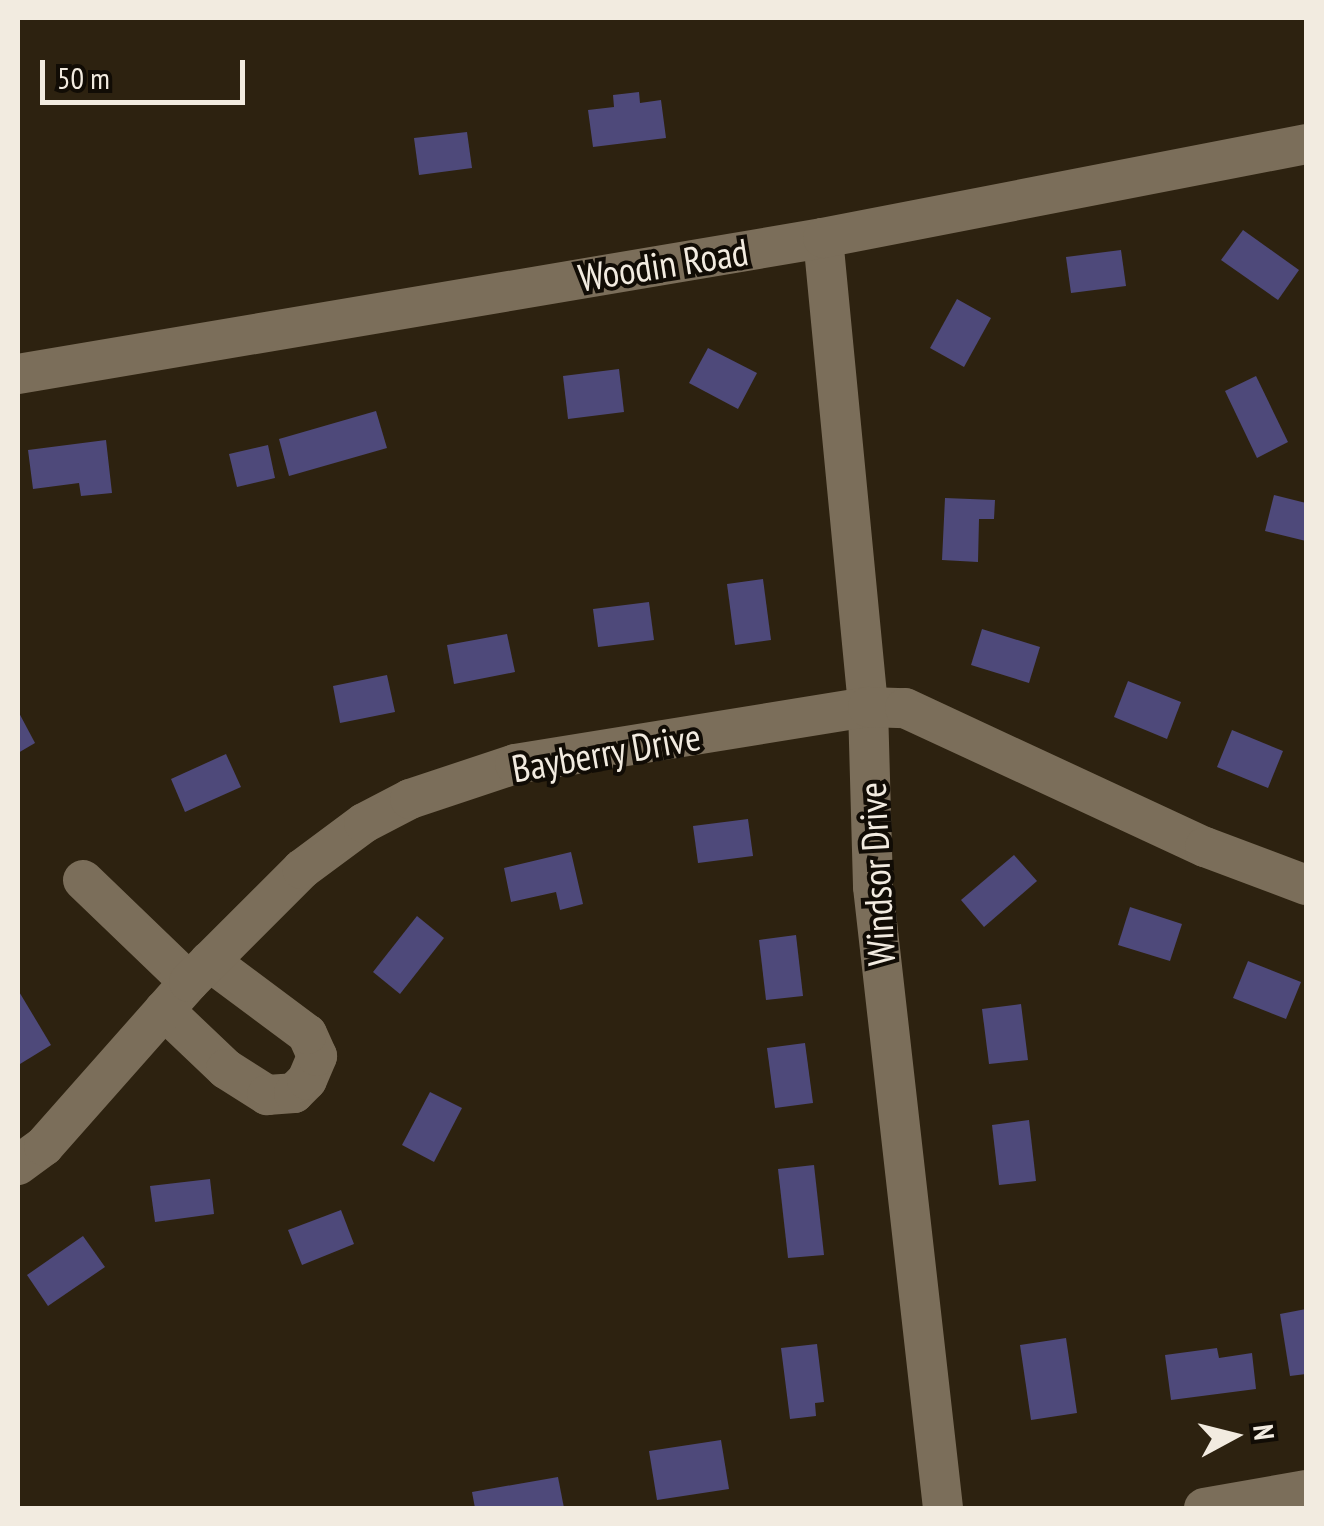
<!DOCTYPE html>
<html>
<head>
<meta charset="utf-8">
<style>
  body { margin:0 }
  #map { position:relative; width:1324px; height:1526px; overflow:hidden; background:#2d2210; font-family:"PT Sans Narrow",sans-serif }
  div>[style] { position:absolute }
  [style*='--x'] { left:calc(var(--x)*1px); top:calc(var(--y)*1px); width:calc(var(--w)*1px); rotate:calc(var(--a)*1deg) }
  .building>* { inset:0; background:#4e497a }
  .minor>* { height:40px; margin:-20px; padding:0 20px; transform-origin:20px; border-radius:20px; background:#7b6e5a }
  span { translate:-50% -50%; white-space:nowrap; text-align:center; line-height:1.15; -webkit-text-stroke:8px #110c05; paint-order:stroke }
  .street-label { font-size:38px; color:#f2ebe0 }
  .frame { position:absolute; inset:0; border:20px solid #f2ebe0; pointer-events:none }
  .north { position:absolute; left:1184px; top:1386px; width:100px; height:100px; -webkit-text-stroke:8px #110c05; paint-order:stroke; rotate:83deg; font-size:28px; font-weight:700; line-height:40px; text-align:center; color:#f2ebe0 }
  .north::after { content:''; display:block; margin:auto; width:35px; height:45px; background:#f2ebe0; clip-path:polygon(50% 0,100% 100%,50% 72%,0 100%) }
  .scale { position:absolute; left:40px; top:60px; width:205px; height:45px; box-sizing:border-box; border:5px solid #f2ebe0; border-top:0; padding-left:12px; font-size:30px; line-height:35px; white-space:nowrap; color:#f2ebe0; -webkit-text-stroke:8px #110c05; paint-order:stroke }
</style>
</head>
<body>
<div id="map">
  <div class="building">
    <i style="clip-path:polygon(639px 92px,640px 103px,661px 100px,666px 138px,593px 147px,588px 110px,614px 107px,613px 95px)"></i>
    <i style="clip-path:polygon(467px 132px,472px 168px,419px 175px,414px 138px)"></i>
    <i style="clip-path:polygon(1243px 230px,1299px 270px,1278px 300px,1221px 260px)"></i>
    <i style="clip-path:polygon(1121px 250px,1126px 286px,1071px 293px,1066px 257px)"></i>
    <i style="clip-path:polygon(957px 299px,991px 318px,964px 367px,930px 348px)"></i>
    <i style="clip-path:polygon(708px 348px,757px 373px,738px 409px,689px 383px)"></i>
    <i style="clip-path:polygon(619px 369px,624px 412px,568px 419px,563px 376px)"></i>
    <i style="clip-path:polygon(1256px 376px,1288px 442px,1257px 458px,1225px 391px)"></i>
    <i style="clip-path:polygon(376px 411px,387px 448px,289px 476px,279px 439px)"></i>
    <i style="clip-path:polygon(106px 440px,112px 493px,81px 496px,79px 483px,33px 489px,28px 450px)"></i>
    <i style="clip-path:polygon(268px 445px,275px 478px,237px 487px,229px 454px)"></i>
    <i style="clip-path:polygon(1274px 495px,1306px 503px,1306px 541px,1265px 531px)"></i>
    <i style="clip-path:polygon(945px 498px,995px 500px,994px 519px,979px 519px,978px 562px,942px 560px)"></i>
    <i style="clip-path:polygon(763px 579px,771px 640px,735px 645px,727px 584px)"></i>
    <i style="clip-path:polygon(649px 602px,654px 640px,598px 647px,593px 609px)"></i>
    <i style="clip-path:polygon(982px 629px,1040px 647px,1029px 683px,971px 665px)"></i>
    <i style="clip-path:polygon(507px 634px,515px 672px,454px 684px,447px 645px)"></i>
    <i style="clip-path:polygon(387px 675px,395px 712px,340px 723px,333px 686px)"></i>
    <i style="clip-path:polygon(1128px 681px,1181px 702px,1167px 739px,1114px 717px)"></i>
    <i style="clip-path:polygon(18px 711px,35px 743px,18px 753px)"></i>
    <i style="clip-path:polygon(1232px 730px,1283px 751px,1268px 788px,1217px 767px)"></i>
    <i style="clip-path:polygon(226px 754px,241px 787px,185px 812px,171px 779px)"></i>
    <i style="clip-path:polygon(748px 819px,753px 856px,698px 863px,693px 826px)"></i>
    <i style="clip-path:polygon(571px 852px,583px 904px,560px 910px,556px 892px,511px 902px,504px 868px)"></i>
    <i style="clip-path:polygon(1014px 855px,1037px 881px,984px 927px,961px 900px)"></i>
    <i style="clip-path:polygon(1130px 907px,1182px 924px,1170px 961px,1118px 945px)"></i>
    <i style="clip-path:polygon(417px 916px,444px 938px,400px 994px,373px 972px)"></i>
    <i style="clip-path:polygon(796px 935px,803px 996px,766px 1000px,759px 940px)"></i>
    <i style="clip-path:polygon(1248px 961px,1301px 982px,1286px 1019px,1233px 998px)"></i>
    <i style="clip-path:polygon(18px 990px,51px 1045px,20px 1064px,18px 1060px)"></i>
    <i style="clip-path:polygon(1021px 1004px,1028px 1060px,989px 1064px,982px 1009px)"></i>
    <i style="clip-path:polygon(805px 1043px,813px 1103px,775px 1108px,767px 1048px)"></i>
    <i style="clip-path:polygon(430px 1092px,462px 1108px,434px 1162px,402px 1145px)"></i>
    <i style="clip-path:polygon(1029px 1120px,1036px 1181px,999px 1185px,992px 1125px)"></i>
    <i style="clip-path:polygon(814px 1165px,824px 1255px,788px 1258px,778px 1169px)"></i>
    <i style="clip-path:polygon(210px 1179px,214px 1214px,155px 1222px,150px 1186px)"></i>
    <i style="clip-path:polygon(341px 1210px,354px 1244px,302px 1265px,288px 1230px)"></i>
    <i style="clip-path:polygon(83px 1236px,105px 1267px,48px 1306px,27px 1275px)"></i>
    <i style="clip-path:polygon(1306px 1309px,1306px 1374px,1290px 1376px,1280px 1314px)"></i>
    <i style="clip-path:polygon(1066px 1338px,1077px 1413px,1031px 1420px,1020px 1345px)"></i>
    <i style="clip-path:polygon(817px 1344px,824px 1402px,815px 1403px,816px 1416px,790px 1419px,781px 1348px)"></i>
    <i style="clip-path:polygon(1217px 1348px,1219px 1358px,1252px 1353px,1256px 1389px,1171px 1400px,1165px 1355px)"></i>
    <i style="clip-path:polygon(721px 1440px,729px 1489px,657px 1500px,649px 1451px)"></i>
    <i style="clip-path:polygon(558px 1477px,564px 1508px,475px 1508px,472px 1492px)"></i>
  </div>
  <div class="minor">
    <i style="--x:823;--y:238;--w:471;--a:84.5"></i>
    <i style="--x:868;--y:707;--w:180;--a:88.4"></i>
    <i style="--x:873;--y:887;--w:625;--a:83.57"></i>
    <i style="--x:18;--y:374;--w:816;--a:-9.59"></i>
    <i style="--x:823;--y:238;--w:492;--a:-11"></i>
    <i style="--x:83;--y:880;--w:147;--a:43.9"></i>
    <i style="--x:164;--y:1010;--w:86;--a:43.6"></i>
    <i style="--x:226;--y:1069;--w:49;--a:32.4"></i>
    <i style="--x:267;--y:1095;--w:27;--a:-4"></i>
    <i style="--x:294;--y:1093;--w:18;--a:-45"></i>
    <i style="--x:307;--y:1080;--w:26;--a:-67"></i>
    <i style="--x:317;--y:1056;--w:24;--a:-114"></i>
    <i style="--x:307;--y:1034;--w:122;--a:-143.3"></i>
    <i style="--x:18;--y:1165;--w:32;--a:-36"></i>
    <i style="--x:44;--y:1146;--w:219;--a:-48.5"></i>
    <i style="--x:189;--y:982;--w:160;--a:-45"></i>
    <i style="--x:302;--y:869;--w:77;--a:-36.6"></i>
    <i style="--x:364;--y:823;--w:52;--a:-27.6"></i>
    <i style="--x:410;--y:799;--w:111;--a:-18.4"></i>
    <i style="--x:515;--y:764;--w:358;--a:-9.2"></i>
    <i style="--x:868;--y:707;--w:37;--a:2"></i>
    <i style="--x:905;--y:708;--w:331;--a:24.9"></i>
    <i style="--x:1205;--y:847;--w:108;--a:20.6"></i>
    <i style="--x:1204;--y:1508;--w:104;--a:-10"></i>
  </div>
  <div class="street-label">
    <span style="left:663px;top:264px;rotate:-9deg">Woodin Road</span>
    <span style="left:606px;top:752px;rotate:-10deg">Bayberry Drive</span>
    <span style="left:876px;top:874px;rotate:-93deg">Windsor Drive</span>
  </div>
  <div class="frame"></div>
  <div class="north">N</div>
  <div class="scale">50 m</div>
</div>
</body>
</html>
